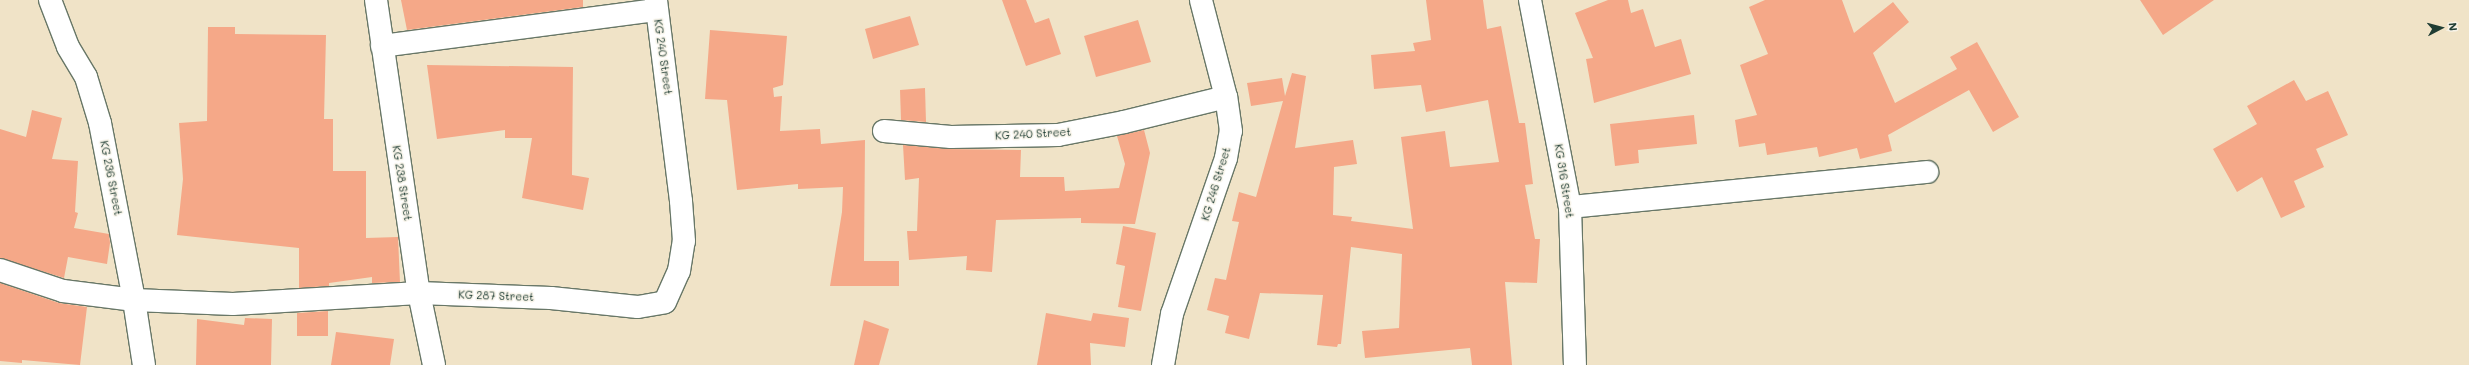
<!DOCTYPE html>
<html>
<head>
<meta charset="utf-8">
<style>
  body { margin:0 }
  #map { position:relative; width:2469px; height:365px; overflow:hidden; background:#f0e3c7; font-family:Mali,sans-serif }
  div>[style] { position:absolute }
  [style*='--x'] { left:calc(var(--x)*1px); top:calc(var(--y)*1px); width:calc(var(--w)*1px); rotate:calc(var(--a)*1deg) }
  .building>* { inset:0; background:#f5a888 }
  .roads { filter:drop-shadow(1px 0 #687767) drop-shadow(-1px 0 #687767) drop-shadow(0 1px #687767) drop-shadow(0 -1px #687767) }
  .minor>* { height:22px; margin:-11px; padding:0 11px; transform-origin:11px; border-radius:11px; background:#fff }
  span { translate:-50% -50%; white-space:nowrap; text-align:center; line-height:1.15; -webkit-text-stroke:3px #f7f3e8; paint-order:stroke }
  .street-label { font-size:11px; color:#1f3d34 }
  .north { position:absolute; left:2421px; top:8px; width:40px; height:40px; -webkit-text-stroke:3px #f7f3e8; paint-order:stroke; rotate:84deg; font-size:11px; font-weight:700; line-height:16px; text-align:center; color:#1f3d34 }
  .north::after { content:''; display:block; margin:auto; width:14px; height:18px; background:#1f3d34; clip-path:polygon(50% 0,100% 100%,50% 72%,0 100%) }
</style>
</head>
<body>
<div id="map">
  <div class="building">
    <i style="clip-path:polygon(401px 0,583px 0,583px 7px,407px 30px)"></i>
    <i style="clip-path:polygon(1002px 0,1026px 0,1035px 23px,1049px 18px,1061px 54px,1026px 66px)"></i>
    <i style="clip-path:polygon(1426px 0,1483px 0,1487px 29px,1501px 26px,1519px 123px,1525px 123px,1533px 184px,1525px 185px,1535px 239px,1540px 239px,1537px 283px,1505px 282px,1512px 365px,1472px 365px,1470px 348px,1365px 358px,1362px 331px,1399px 328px,1402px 254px,1351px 247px,1341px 344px,1338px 344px,1337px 347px,1317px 345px,1323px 295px,1260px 293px,1249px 339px,1225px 333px,1229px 316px,1207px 310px,1215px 278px,1226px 280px,1239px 222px,1232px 221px,1239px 192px,1256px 197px,1283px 101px,1251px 106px,1247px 83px,1282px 78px,1285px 96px,1292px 73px,1306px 76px,1295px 148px,1353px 140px,1357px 164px,1334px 167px,1333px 215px,1352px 217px,1351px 221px,1413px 229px,1401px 137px,1445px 131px,1450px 167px,1499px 162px,1488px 100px,1426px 112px,1421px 85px,1374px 89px,1371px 55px,1415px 51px,1413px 43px,1431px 40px)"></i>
    <i style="clip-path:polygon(1608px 0,1628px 0,1631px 13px,1643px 9px,1655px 47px,1681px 39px,1691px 74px,1594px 103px,1586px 59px,1593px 58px,1575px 13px)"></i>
    <i style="clip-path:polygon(1765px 0,1842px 0,1854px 33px,1893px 2px,1909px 22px,1873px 53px,1895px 103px,1957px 69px,1950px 57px,1977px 42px,2019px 117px,1993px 132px,1969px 90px,1888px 135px,1892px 151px,1860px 159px,1857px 148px,1819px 157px,1817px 147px,1767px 155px,1765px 143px,1739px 147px,1735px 120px,1757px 115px,1740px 65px,1768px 54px,1749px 7px)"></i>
    <i style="clip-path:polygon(2140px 0,2214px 0,2163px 35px)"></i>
    <i style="clip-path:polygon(910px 16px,919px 45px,873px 59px,865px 29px)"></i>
    <i style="clip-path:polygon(1138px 20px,1151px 62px,1096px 77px,1084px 36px)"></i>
    <i style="clip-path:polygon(208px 27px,235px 27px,235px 34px,326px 35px,324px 119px,333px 119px,333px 171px,366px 171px,366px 238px,398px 237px,400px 282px,372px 283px,372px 277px,329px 283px,329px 286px,299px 288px,299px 248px,177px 235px,183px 179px,179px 123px,207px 121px)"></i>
    <i style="clip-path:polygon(710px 30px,787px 36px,783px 85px,773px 88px,774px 97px,782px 96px,780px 131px,820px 129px,821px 144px,865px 140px,864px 261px,899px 261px,899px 286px,830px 286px,842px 212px,843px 187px,798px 189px,798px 184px,737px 190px,727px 100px,705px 99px)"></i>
    <i style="clip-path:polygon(427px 65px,573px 67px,572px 175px,589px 178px,583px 210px,522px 198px,532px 138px,505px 138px,505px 130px,437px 139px)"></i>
    <i style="clip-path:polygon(2294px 80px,2306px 101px,2328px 91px,2348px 135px,2316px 149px,2324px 167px,2294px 181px,2305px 207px,2281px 218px,2262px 177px,2237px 192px,2213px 149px,2257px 124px,2247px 106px)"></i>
    <i style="clip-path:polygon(925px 88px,926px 122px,901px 120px,900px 90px)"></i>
    <i style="clip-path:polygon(32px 110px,62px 118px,52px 159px,78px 161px,75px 212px,78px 213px,74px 228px,109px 234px,110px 243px,107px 264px,68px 257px,64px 278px,0 258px,0 129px,26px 137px)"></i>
    <i style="clip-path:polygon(1694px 115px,1697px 144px,1638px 150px,1639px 163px,1615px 166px,1610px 124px)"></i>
    <i style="clip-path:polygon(1144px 130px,1150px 153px,1135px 224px,1081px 223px,1081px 218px,996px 220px,992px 272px,966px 270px,967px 256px,909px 260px,907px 231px,917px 231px,919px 178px,905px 180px,903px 145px,950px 149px,1021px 150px,1020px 177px,1064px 177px,1065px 191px,1119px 188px,1125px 164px,1117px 136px)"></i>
    <i style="clip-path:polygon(1123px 226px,1156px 233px,1141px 311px,1118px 307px,1125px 266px,1116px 264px)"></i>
    <i style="clip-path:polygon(0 283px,59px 303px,87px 307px,80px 365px,22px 360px,22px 363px,0 361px)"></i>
    <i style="clip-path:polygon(328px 311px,328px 336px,297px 336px,297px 313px)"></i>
    <i style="clip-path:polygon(1046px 313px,1091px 321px,1093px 313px,1129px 318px,1125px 347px,1090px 343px,1091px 365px,1037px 365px)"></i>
    <i style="clip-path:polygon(245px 318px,272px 319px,271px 365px,196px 365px,197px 319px,244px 325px)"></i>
    <i style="clip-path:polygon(864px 320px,889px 329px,879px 365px,854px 365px)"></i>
    <i style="clip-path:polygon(336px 332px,394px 339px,390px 365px,331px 365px)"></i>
  </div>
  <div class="roads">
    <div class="minor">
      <i style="--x:50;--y:0;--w:50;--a:69"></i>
      <i style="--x:68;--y:47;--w:35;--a:59"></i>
      <i style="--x:86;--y:77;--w:48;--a:73.1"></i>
      <i style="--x:100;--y:123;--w:180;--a:79.1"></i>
      <i style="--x:134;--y:300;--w:66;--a:81.3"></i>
      <i style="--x:376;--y:0;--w:296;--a:81.7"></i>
      <i style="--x:419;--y:293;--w:74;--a:78.2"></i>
      <i style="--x:1530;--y:0;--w:211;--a:79.1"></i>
      <i style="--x:1570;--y:207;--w:158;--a:88.2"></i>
      <i style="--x:382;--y:46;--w:276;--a:-7.5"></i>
      <i style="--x:884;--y:131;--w:67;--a:5.1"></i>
      <i style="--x:951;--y:137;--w:107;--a:-1.1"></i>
      <i style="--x:1058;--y:135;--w:67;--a:-11.1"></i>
      <i style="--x:1124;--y:122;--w:105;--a:-13.8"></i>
      <i style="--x:1570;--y:207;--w:359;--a:-5.6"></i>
      <i style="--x:0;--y:270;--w:66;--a:18.4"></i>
      <i style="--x:63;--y:291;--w:72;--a:7.2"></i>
      <i style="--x:134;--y:300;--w:99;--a:2.3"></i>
      <i style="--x:233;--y:304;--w:186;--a:-3.4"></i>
      <i style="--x:419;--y:293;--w:132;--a:2.2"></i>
      <i style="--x:551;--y:298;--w:87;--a:5.9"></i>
      <i style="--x:638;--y:307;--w:27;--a:-10"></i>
      <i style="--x:665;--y:302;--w:34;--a:-66"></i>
      <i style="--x:679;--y:271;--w:30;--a:-81"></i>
      <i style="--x:684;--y:241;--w:40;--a:-94.3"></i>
      <i style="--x:681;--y:201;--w:203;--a:-97.1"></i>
      <i style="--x:1163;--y:365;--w:52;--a:-80"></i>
      <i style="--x:1172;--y:314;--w:165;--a:-70.9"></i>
      <i style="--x:1226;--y:158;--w:27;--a:-80"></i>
      <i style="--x:1231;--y:131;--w:34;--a:-98"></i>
      <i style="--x:1226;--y:97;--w:100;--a:-104.5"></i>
    </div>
  </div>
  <div class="street-label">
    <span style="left:663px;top:57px;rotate:82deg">KG 240 Street</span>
    <span style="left:1033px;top:134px;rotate:-3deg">KG 240 Street</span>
    <span style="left:111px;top:178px;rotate:79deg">KG 236 Street</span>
    <span style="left:1564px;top:181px;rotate:81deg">KG 316 Street</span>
    <span style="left:402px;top:183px;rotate:81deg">KG 238 Street</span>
    <span style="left:1216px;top:184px;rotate:-73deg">KG 246 Street</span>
    <span style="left:496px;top:296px;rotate:2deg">KG 287 Street</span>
  </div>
  <div class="north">N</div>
</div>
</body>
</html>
